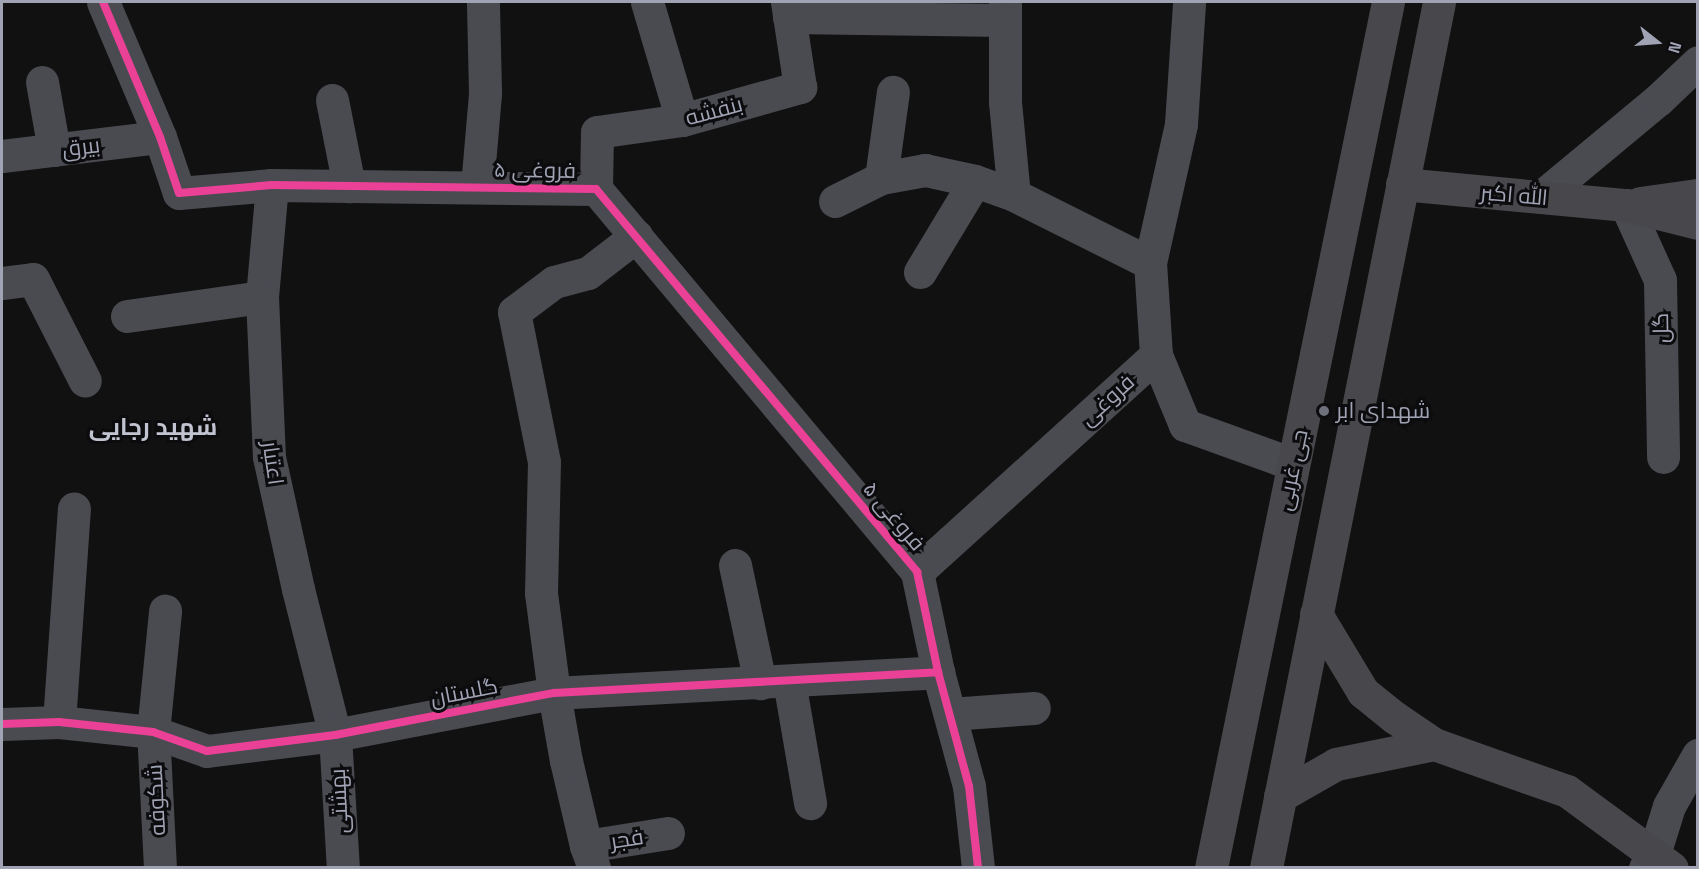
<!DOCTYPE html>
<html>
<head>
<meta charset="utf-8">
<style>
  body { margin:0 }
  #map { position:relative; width:1699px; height:869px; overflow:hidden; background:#111; font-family:"Space Grotesk",Cairo,sans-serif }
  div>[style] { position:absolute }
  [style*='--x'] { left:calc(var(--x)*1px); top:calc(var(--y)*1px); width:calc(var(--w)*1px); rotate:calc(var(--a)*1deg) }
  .minor>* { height:33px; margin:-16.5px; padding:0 16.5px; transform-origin:16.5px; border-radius:16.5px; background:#4a4b51 }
  .major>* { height:33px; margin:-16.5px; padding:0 16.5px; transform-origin:16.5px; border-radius:16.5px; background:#48484c }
  .cycleway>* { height:8px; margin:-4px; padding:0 4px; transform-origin:4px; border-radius:4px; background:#ea4096 }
  .dots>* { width:16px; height:16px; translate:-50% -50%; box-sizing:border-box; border:3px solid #0c0b0d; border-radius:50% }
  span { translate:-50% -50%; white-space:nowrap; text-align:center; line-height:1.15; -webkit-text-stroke:6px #0c0b0d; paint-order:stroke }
  .street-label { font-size:22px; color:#a0a3b4 }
  .poi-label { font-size:22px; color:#a0a3b4 }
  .left { translate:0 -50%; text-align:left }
  .neighbourhood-label { font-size:24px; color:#c1c3d0; font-weight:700 }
  .frame { position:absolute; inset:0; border:3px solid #a0a3b4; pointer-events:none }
  .north { position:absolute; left:1627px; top:12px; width:60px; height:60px; -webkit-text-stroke:4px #0c0b0d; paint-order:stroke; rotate:107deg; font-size:16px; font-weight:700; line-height:24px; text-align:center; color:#a0a3b4 }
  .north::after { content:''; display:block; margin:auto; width:21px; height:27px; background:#a0a3b4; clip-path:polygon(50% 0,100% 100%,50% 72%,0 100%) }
</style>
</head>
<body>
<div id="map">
  <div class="minor">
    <i style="--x:103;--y:2;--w:147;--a:67.1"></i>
    <i style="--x:160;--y:137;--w:59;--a:71.3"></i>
    <i style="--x:179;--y:193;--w:93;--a:-4.9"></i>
    <i style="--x:272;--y:185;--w:324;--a:0.7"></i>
    <i style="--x:596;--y:189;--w:500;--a:50"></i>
    <i style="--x:917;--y:572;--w:102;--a:78.1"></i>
    <i style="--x:938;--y:672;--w:118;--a:74.8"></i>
    <i style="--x:969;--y:786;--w:82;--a:83.7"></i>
    <i style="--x:647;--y:2;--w:123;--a:73.5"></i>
    <i style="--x:1005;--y:2;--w:100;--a:90"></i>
    <i style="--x:1005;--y:102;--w:93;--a:84.5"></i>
    <i style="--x:789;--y:17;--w:216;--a:0.8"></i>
    <i style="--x:42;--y:82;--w:69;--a:80"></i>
    <i style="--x:332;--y:100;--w:88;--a:78.8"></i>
    <i style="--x:2;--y:156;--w:159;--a:-6.9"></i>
    <i style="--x:881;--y:178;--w:87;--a:-82.1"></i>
    <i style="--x:272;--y:185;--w:112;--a:95.1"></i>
    <i style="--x:262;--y:297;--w:160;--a:87.5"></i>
    <i style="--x:269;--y:457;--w:135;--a:77.6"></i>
    <i style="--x:298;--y:589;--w:151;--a:75.8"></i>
    <i style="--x:335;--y:735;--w:133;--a:86.6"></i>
    <i style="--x:477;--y:187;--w:94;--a:-85.1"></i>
    <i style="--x:485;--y:93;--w:91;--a:-91.3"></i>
    <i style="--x:596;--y:189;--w:57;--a:-89"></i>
    <i style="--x:597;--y:132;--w:86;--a:-8"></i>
    <i style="--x:682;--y:120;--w:123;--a:-15.6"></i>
    <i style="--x:800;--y:87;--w:86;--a:-98.7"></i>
    <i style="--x:1541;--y:197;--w:152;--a:-39.7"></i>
    <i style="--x:1658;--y:100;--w:55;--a:-43.5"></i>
    <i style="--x:835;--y:201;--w:51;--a:-26.6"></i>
    <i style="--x:881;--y:178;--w:45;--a:-10.3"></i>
    <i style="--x:925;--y:170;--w:51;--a:12.4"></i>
    <i style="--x:975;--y:181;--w:41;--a:19.7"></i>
    <i style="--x:1014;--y:195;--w:152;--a:26.6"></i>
    <i style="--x:1626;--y:205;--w:82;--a:65.6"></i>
    <i style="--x:1660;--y:280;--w:177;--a:89"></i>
    <i style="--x:920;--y:272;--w:106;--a:-58.9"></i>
    <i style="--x:2;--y:283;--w:31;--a:-7"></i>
    <i style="--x:33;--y:279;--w:114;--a:63"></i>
    <i style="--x:127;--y:316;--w:136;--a:-8"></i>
    <i style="--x:1156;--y:355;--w:92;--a:-93.7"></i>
    <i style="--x:1150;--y:263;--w:142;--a:-77.4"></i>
    <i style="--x:1181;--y:124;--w:122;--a:-86.2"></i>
    <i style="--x:735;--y:565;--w:121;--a:78"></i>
    <i style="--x:917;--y:572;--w:323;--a:-42.2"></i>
    <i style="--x:1156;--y:355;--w:76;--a:67.5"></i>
    <i style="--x:1185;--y:425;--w:115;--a:19.9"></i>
    <i style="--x:789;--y:681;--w:124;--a:80.2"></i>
    <i style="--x:950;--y:714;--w:84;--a:-4.1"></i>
    <i style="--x:59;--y:722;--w:214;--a:-86"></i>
    <i style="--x:2;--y:724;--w:57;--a:-2"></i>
    <i style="--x:59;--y:722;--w:95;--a:6.1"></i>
    <i style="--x:153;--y:732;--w:57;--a:19.4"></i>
    <i style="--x:207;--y:751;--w:129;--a:-7.1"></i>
    <i style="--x:335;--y:735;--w:223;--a:-10.9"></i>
    <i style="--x:554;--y:693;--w:385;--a:-3.1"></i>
    <i style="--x:586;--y:846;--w:83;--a:-9"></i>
    <i style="--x:160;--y:868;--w:136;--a:-92.9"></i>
    <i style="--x:153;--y:732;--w:122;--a:-84.3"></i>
    <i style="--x:594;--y:868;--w:23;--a:-110"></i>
    <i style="--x:586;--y:846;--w:87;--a:-103.2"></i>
    <i style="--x:566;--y:761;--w:69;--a:-100"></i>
    <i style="--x:554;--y:693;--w:101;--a:-97.4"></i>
    <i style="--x:541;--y:593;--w:131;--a:-88.7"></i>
    <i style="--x:544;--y:462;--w:153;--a:-101.3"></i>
    <i style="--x:514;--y:312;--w:50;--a:-36.9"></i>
    <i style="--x:554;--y:282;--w:35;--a:-15"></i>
    <i style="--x:588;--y:273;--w:61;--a:-37.6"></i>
    <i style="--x:1645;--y:868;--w:17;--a:-57"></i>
    <i style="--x:1654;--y:854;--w:50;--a:-72.6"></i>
    <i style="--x:1669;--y:806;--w:59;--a:-60.4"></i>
  </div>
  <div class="major">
    <i style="--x:1402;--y:184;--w:225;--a:5.4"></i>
    <i style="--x:1626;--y:205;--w:74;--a:14"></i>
    <i style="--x:1640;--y:203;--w:59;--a:-7.9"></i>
    <i style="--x:1316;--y:614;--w:91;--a:58.9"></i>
    <i style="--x:1363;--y:692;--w:40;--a:39"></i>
    <i style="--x:1394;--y:717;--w:48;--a:34"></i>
    <i style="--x:1434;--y:744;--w:141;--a:19.5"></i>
    <i style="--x:1567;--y:791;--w:130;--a:36.3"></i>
    <i style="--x:1280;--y:796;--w:64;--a:-29.7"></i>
    <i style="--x:1336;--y:764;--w:100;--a:-11.5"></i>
    <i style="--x:1211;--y:868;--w:884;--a:-78.45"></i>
    <i style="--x:1266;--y:868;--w:883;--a:-78.7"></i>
  </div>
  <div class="cycleway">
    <i style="--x:103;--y:2;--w:147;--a:67.1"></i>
    <i style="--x:160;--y:137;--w:59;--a:71.3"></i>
    <i style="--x:179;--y:193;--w:93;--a:-4.9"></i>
    <i style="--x:272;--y:185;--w:324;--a:0.7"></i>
    <i style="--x:596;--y:189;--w:500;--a:50"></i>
    <i style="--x:917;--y:572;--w:102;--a:78.1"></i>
    <i style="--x:938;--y:672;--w:118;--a:74.8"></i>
    <i style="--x:969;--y:786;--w:82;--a:83.7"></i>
    <i style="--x:2;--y:724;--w:57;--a:-2"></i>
    <i style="--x:59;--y:722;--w:95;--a:6.1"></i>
    <i style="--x:153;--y:732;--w:57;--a:19.4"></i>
    <i style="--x:207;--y:751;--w:129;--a:-7.1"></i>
    <i style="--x:335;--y:735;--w:223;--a:-10.9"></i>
    <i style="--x:554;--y:693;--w:385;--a:-3.1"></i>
  </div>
  <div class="dots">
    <i style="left:1324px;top:411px;background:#6e707b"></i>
  </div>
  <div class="street-label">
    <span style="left:714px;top:111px;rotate:-15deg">بنفشه</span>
    <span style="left:81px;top:147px;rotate:-7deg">بیرق</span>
    <span style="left:535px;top:170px;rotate:1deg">فروغی ۵</span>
    <span style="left:1514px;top:195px;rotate:5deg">الله اکبر</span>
    <span style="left:1661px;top:328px;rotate:-91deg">گل</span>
    <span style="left:1107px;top:400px;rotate:-42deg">فروغی</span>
    <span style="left:273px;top:463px;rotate:82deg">اعتبار</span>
    <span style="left:1292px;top:470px;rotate:-78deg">جی غربی</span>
    <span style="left:894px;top:516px;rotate:50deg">فروغی ۵</span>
    <span style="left:464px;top:692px;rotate:-11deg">گلستان</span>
    <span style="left:156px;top:800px;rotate:-93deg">شکوفه</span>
    <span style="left:339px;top:801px;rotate:-93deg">بهشتی</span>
    <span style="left:627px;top:839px;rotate:-9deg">فجر</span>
  </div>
  <div class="poi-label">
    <span class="left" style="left:1336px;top:411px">شهدای ابر</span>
  </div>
  <div class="neighbourhood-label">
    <span style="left:153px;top:427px">شهید رجایی</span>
  </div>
  <div class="frame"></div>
  <div class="north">N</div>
</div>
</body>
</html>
